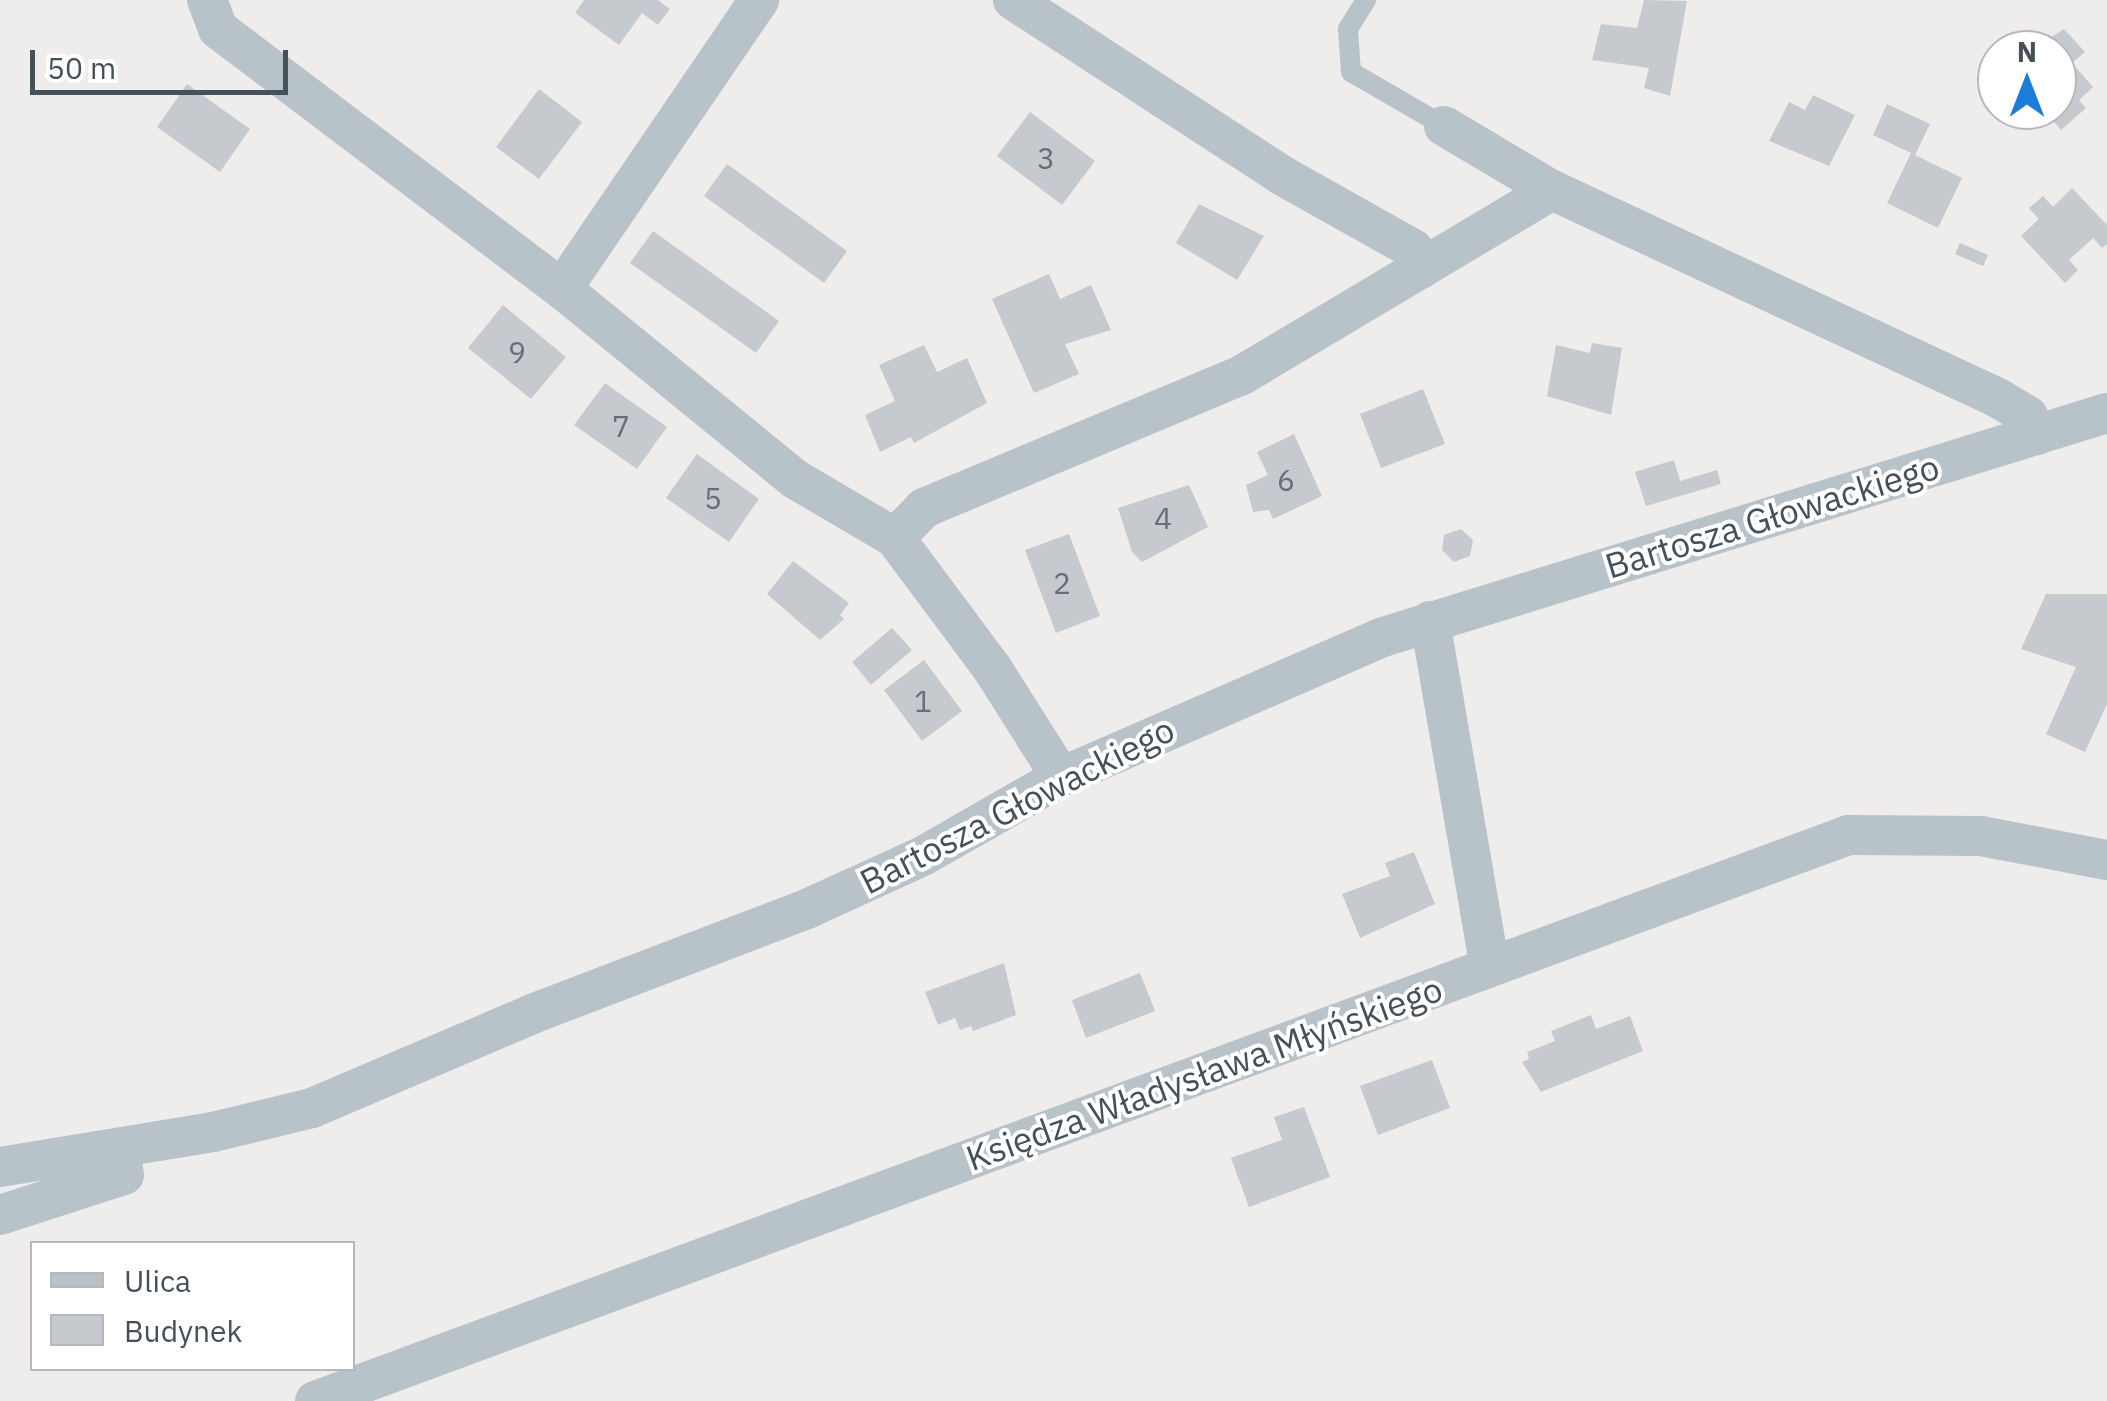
<!DOCTYPE html>
<html>
<head>
<meta charset="utf-8">
<style>
  body { margin:0 }
  #map { position:relative; width:2107px; height:1401px; overflow:hidden; background:#efecec; font-family:"IBM Plex Sans",sans-serif }
  div>[style] { position:absolute }
  [style*='--x'] { left:calc(var(--x)*1px); top:calc(var(--y)*1px); width:calc(var(--w)*1px); rotate:calc(var(--a)*1deg) }
  .building>* { inset:0; background:#c6cacf }
  .lane>* { height:20px; margin:-10px; padding:0 10px; transform-origin:10px; border-radius:10px; background:#b8c2c9 }
  .street>* { height:40px; margin:-20px; padding:0 20px; transform-origin:20px; border-radius:20px; background:#b8c2c9 }
  span { translate:-50% -50%; white-space:nowrap; text-align:center; line-height:1.15; -webkit-text-stroke:8px #fff; paint-order:stroke }
  .number-label { font-size:30px; color:#656f76 }
  .number-label span { -webkit-text-stroke-width:0 }
  .street-label { font-size:35px; color:#455159 }
  .legend { position:absolute; left:30px; top:1241px; width:325px; height:130px; box-sizing:border-box; background:#fff; border:2px solid #b5b9bd; margin:0; padding:12px 18px; list-style:none; font-size:30px; color:#455159 }
  .legend li { display:flex; align-items:center; gap:20px; height:50px }
  .legend b { width:50px; border:2px solid #b5b9bd }
  .north { position:absolute; left:1977px; top:30px; width:100px; height:100px; box-sizing:border-box; background:#fff; border:2px solid #b5b9bd; border-radius:50%; rotate:0deg; font-size:28px; font-weight:700; line-height:40px; text-align:center; color:#455159 }
  .north::after { content:''; display:block; margin:auto; width:35px; height:45px; background:#1b7dda; clip-path:polygon(50% 0,100% 100%,50% 72%,0 100%) }
  .scale { position:absolute; left:30px; top:50px; width:258px; height:45px; box-sizing:border-box; border:5px solid #455159; border-top:0; padding-left:12px; font-size:30px; line-height:35px; white-space:nowrap; color:#455159; -webkit-text-stroke:8px #fff; paint-order:stroke }
</style>
</head>
<body>
<div id="map">
  <div class="building">
    <i style="clip-path:polygon(584px 0,658px 0,670px 9px,658px 25px,642px 13px,619px 45px,575px 13px)"></i>
    <i style="clip-path:polygon(1644px 0,1687px 1px,1670px 96px,1644px 88px,1649px 68px,1592px 60px,1601px 24px,1637px 28px)"></i>
    <i style="clip-path:polygon(2064px 29px,2085px 52px,2072px 63px,2093px 87px,2079px 100px,2086px 108px,2061px 130px,2044px 110px,2057px 110px,2057px 50px,2031px 50px)"></i>
    <i style="clip-path:polygon(187px 84px,250px 129px,220px 172px,157px 127px)"></i>
    <i style="clip-path:polygon(539px 89px,582px 122px,539px 179px,496px 147px)"></i>
    <i style="clip-path:polygon(1813px 95px,1855px 115px,1829px 166px,1769px 141px,1789px 102px,1805px 110px)"></i>
    <i style="clip-path:polygon(1887px 104px,1930px 124px,1915px 155px,1962px 178px,1938px 228px,1887px 203px,1911px 153px,1873px 135px)"></i>
    <i style="clip-path:polygon(1030px 112px,1095px 161px,1062px 205px,997px 156px)"></i>
    <i style="clip-path:polygon(727px 164px,847px 251px,824px 283px,704px 196px)"></i>
    <i style="clip-path:polygon(2072px 188px,2107px 225px,2107px 244px,2102px 248px,2093px 238px,2069px 260px,2078px 270px,2065px 283px,2021px 236px,2039px 219px,2029px 208px,2043px 196px,2053px 207px)"></i>
    <i style="clip-path:polygon(1199px 204px,1264px 236px,1237px 280px,1176px 243px)"></i>
    <i style="clip-path:polygon(653px 231px,779px 321px,756px 353px,630px 263px)"></i>
    <i style="clip-path:polygon(1960px 243px,1988px 255px,1983px 266px,1955px 254px)"></i>
    <i style="clip-path:polygon(1049px 274px,1060px 299px,1091px 285px,1111px 330px,1065px 344px,1079px 374px,1034px 393px,992px 299px)"></i>
    <i style="clip-path:polygon(503px 305px,566px 357px,531px 399px,468px 348px)"></i>
    <i style="clip-path:polygon(1592px 343px,1622px 348px,1611px 415px,1547px 396px,1556px 345px,1590px 353px)"></i>
    <i style="clip-path:polygon(924px 345px,937px 372px,967px 358px,987px 403px,914px 443px,911px 437px,880px 452px,865px 415px,895px 401px,879px 365px)"></i>
    <i style="clip-path:polygon(605px 383px,667px 427px,637px 469px,574px 425px)"></i>
    <i style="clip-path:polygon(1423px 389px,1445px 444px,1381px 468px,1360px 414px)"></i>
    <i style="clip-path:polygon(1294px 434px,1322px 496px,1273px 519px,1269px 510px,1253px 512px,1246px 485px,1268px 475px,1257px 452px)"></i>
    <i style="clip-path:polygon(697px 454px,759px 499px,729px 542px,666px 498px)"></i>
    <i style="clip-path:polygon(1674px 460px,1680px 481px,1717px 470px,1721px 484px,1646px 506px,1635px 472px)"></i>
    <i style="clip-path:polygon(1189px 485px,1208px 527px,1142px 562px,1132px 552px,1118px 508px)"></i>
    <i style="clip-path:polygon(1461px 529px,1473px 540px,1470px 556px,1454px 562px,1442px 550px,1444px 535px)"></i>
    <i style="clip-path:polygon(1069px 534px,1100px 616px,1056px 633px,1025px 550px)"></i>
    <i style="clip-path:polygon(793px 561px,849px 603px,840px 615px,844px 619px,820px 640px,767px 594px)"></i>
    <i style="clip-path:polygon(2046px 594px,2107px 594px,2107px 704px,2085px 752px,2046px 734px,2076px 667px,2021px 649px)"></i>
    <i style="clip-path:polygon(892px 628px,912px 650px,871px 685px,852px 662px)"></i>
    <i style="clip-path:polygon(924px 660px,962px 711px,922px 741px,884px 690px)"></i>
    <i style="clip-path:polygon(1414px 852px,1435px 904px,1360px 938px,1342px 894px,1390px 876px,1385px 863px)"></i>
    <i style="clip-path:polygon(1004px 963px,1016px 1015px,973px 1031px,971px 1026px,960px 1030px,955px 1018px,938px 1025px,925px 992px)"></i>
    <i style="clip-path:polygon(1140px 973px,1155px 1011px,1086px 1038px,1072px 1000px)"></i>
    <i style="clip-path:polygon(1591px 1015px,1596px 1029px,1630px 1016px,1643px 1051px,1541px 1092px,1522px 1062px,1529px 1059px,1527px 1052px,1555px 1041px,1551px 1031px)"></i>
    <i style="clip-path:polygon(1432px 1060px,1450px 1108px,1378px 1135px,1360px 1086px)"></i>
    <i style="clip-path:polygon(1304px 1107px,1330px 1177px,1249px 1207px,1231px 1158px,1282px 1140px,1274px 1117px)"></i>
  </div>
  <div class="lane">
    <i style="--x:1366;--y:0;--w:34;--a:122"></i>
    <i style="--x:1348;--y:29;--w:43;--a:86"></i>
    <i style="--x:1351;--y:72;--w:108;--a:30.1"></i>
  </div>
  <div class="street">
    <i style="--x:207;--y:0;--w:31;--a:69"></i>
    <i style="--x:218;--y:29;--w:431;--a:37.1"></i>
    <i style="--x:562;--y:289;--w:301;--a:39.2"></i>
    <i style="--x:795;--y:479;--w:116;--a:30.5"></i>
    <i style="--x:895;--y:538;--w:162;--a:53.3"></i>
    <i style="--x:992;--y:668;--w:129;--a:57.7"></i>
    <i style="--x:1013;--y:0;--w:322;--a:33.1"></i>
    <i style="--x:1283;--y:176;--w:149;--a:29.3"></i>
    <i style="--x:1413;--y:249;--w:21;--a:65"></i>
    <i style="--x:1444;--y:126;--w:126;--a:30.7"></i>
    <i style="--x:1552;--y:190;--w:492;--a:25"></i>
    <i style="--x:1998;--y:398;--w:35;--a:31"></i>
    <i style="--x:2028;--y:416;--w:21;--a:67"></i>
    <i style="--x:562;--y:289;--w:350;--a:-55.7"></i>
    <i style="--x:895;--y:538;--w:42;--a:-46"></i>
    <i style="--x:924;--y:508;--w:345;--a:-22.7"></i>
    <i style="--x:1242;--y:375;--w:361;--a:-30.8"></i>
    <i style="--x:1430;--y:621;--w:351;--a:80.2"></i>
    <i style="--x:0;--y:1167;--w:216;--a:-9.3"></i>
    <i style="--x:213;--y:1132;--w:102;--a:-13.6"></i>
    <i style="--x:312;--y:1108;--w:239;--a:-23.1"></i>
    <i style="--x:532;--y:1014;--w:297;--a:-20.9"></i>
    <i style="--x:809;--y:908;--w:125;--a:-24.5"></i>
    <i style="--x:923;--y:856;--w:159;--a:-29.8"></i>
    <i style="--x:1061;--y:777;--w:348;--a:-23.5"></i>
    <i style="--x:1380;--y:638;--w:761;--a:-17.2"></i>
    <i style="--x:0;--y:1215;--w:130;--a:-17.9"></i>
    <i style="--x:124;--y:1175;--w:27;--a:-100"></i>
    <i style="--x:315;--y:1401;--w:1634;--a:-20.26"></i>
    <i style="--x:1848;--y:835;--w:133;--a:0.4"></i>
    <i style="--x:1981;--y:836;--w:128;--a:10.8"></i>
  </div>
  <div class="number-label">
    <span style="left:1046px;top:158px">3</span>
    <span style="left:517px;top:352px">9</span>
    <span style="left:621px;top:426px">7</span>
    <span style="left:1286px;top:480px">6</span>
    <span style="left:713px;top:498px">5</span>
    <span style="left:1163px;top:518px">4</span>
    <span style="left:1062px;top:583px">2</span>
    <span style="left:923px;top:701px">1</span>
  </div>
  <div class="street-label">
    <span style="left:1772px;top:516px;rotate:-17deg">Bartosza Głowackiego</span>
    <span style="left:1017px;top:805px;rotate:-27deg">Bartosza Głowackiego</span>
    <span style="left:1204px;top:1073px;rotate:-20deg">Księdza Władysława Młyńskiego</span>
  </div>
  <ul class="legend">
  <li><b style="height:12px;background:#b8c2c9"></b>Ulica</li>
  <li><b style="height:28px;background:#c6cacf"></b>Budynek</li>
  </ul>
  <div class="north">N</div>
  <div class="scale">50 m</div>
</div>
</body>
</html>
